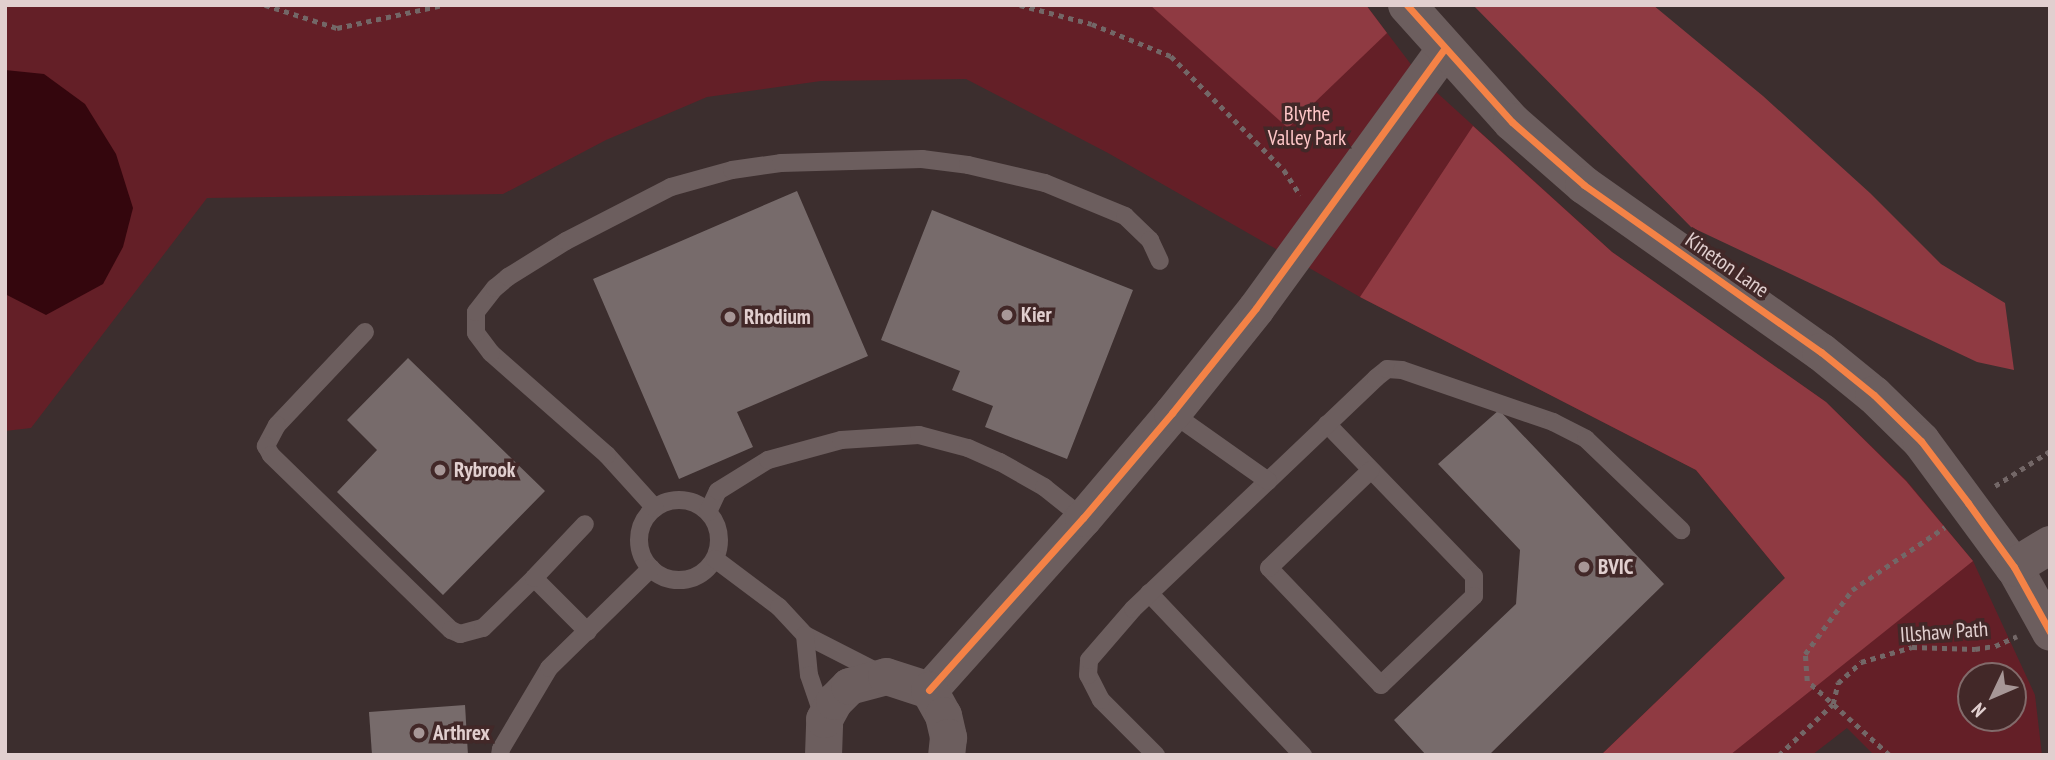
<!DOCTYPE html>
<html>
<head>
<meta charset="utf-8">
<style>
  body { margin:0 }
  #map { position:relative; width:2055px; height:760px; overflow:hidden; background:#3c2e2e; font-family:"PT Sans Narrow",sans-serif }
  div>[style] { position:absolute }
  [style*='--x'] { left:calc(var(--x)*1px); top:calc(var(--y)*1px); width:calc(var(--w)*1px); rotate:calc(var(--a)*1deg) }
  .green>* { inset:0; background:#641f27 }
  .forest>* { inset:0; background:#8f3a42 }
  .water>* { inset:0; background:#34060d }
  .building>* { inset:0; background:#776b6b }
  .path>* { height:4.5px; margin-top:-2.25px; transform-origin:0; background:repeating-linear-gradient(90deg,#736767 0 5px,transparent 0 10px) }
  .service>* { height:18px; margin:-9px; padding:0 9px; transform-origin:9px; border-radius:9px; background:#6c5e5e }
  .service>.ring { margin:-9px; padding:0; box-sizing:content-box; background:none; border:18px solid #6c5e5e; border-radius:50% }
  .minor>* { height:37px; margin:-18.5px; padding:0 18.5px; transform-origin:18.5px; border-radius:18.5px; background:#6c5e5e }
  .tertiary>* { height:38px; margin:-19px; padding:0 19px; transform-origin:19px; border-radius:19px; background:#6c5e5e }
  .cycleway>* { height:7px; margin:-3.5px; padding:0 3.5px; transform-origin:3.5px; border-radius:3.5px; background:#f48246 }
  .dots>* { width:19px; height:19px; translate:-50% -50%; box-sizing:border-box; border:4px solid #422828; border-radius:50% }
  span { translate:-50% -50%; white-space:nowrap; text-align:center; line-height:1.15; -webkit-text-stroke:7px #422828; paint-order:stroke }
  .park-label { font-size:21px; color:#fec6c7 }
  .street-label { font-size:21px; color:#e1cfcf }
  .poi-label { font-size:21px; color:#e1cfcf; font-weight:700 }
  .left { translate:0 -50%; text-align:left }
  .frame { position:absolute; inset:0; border:7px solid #e1cfcf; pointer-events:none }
  .north { position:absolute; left:1957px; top:662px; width:70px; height:70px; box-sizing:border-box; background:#422828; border:2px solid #826b6b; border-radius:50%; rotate:226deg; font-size:19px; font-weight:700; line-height:28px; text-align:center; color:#e1cfcf }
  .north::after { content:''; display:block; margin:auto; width:24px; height:32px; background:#a79797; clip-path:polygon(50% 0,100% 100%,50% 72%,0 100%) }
</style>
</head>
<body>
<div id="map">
  <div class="green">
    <i style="clip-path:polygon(evenodd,5px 5px,1366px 5px,1422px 79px,1612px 252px,1826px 402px,1907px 481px,1973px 561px,2035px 695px,2042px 755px,1874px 755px,1847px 728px,1812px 755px,1601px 755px,1785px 578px,1696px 470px,1360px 297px,1108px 153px,966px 79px,821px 81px,707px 97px,606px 140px,503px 194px,207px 198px,31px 428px,5px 431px,5px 5px,1971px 676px,2013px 676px,2013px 718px,1971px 718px,1971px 676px)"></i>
  </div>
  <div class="forest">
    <i style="clip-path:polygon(1150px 5px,1366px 5px,1387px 33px,1288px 128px)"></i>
    <i style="clip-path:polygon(1473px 5px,1653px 5px,1763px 96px,1870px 193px,1941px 264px,2005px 303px,2014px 370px,1977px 362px,1691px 227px)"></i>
    <i style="clip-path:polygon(1473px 126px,1612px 252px,1826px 402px,1906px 481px,1973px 561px,1730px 755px,1601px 755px,1785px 578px,1696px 470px,1360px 297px)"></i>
  </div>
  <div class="water">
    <i style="clip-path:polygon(5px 70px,44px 74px,85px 104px,116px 154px,133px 208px,123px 247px,103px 284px,46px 315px,5px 294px)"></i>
  </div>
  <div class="building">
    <i style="clip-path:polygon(797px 191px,868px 356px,737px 412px,753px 447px,679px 479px,593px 279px)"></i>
    <i style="clip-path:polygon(932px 210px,1133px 290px,1067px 459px,985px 427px,993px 406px,952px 390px,960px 371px,881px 340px)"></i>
    <i style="clip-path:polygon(408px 358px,545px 491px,443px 595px,337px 492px,377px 450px,347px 420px)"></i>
    <i style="clip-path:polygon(1499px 410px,1664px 584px,1489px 755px,1426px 755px,1394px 720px,1516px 604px,1520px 550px,1438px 464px)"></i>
    <i style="clip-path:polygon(465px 705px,468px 755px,372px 755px,369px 712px)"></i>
  </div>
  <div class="path">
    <i style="--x:265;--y:5;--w:76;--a:17.7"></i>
    <i style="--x:337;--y:28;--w:108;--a:-12.2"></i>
    <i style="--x:1020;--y:5;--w:74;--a:14.8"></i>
    <i style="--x:1092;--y:24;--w:85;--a:22.1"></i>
    <i style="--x:1171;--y:56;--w:161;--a:45.3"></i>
    <i style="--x:1284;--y:170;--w:30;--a:57"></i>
    <i style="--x:1995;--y:486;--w:65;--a:-32.5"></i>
    <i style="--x:1779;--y:755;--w:74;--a:-43.4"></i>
    <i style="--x:1833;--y:704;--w:22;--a:-77"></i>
    <i style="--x:1838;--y:683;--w:31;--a:-42"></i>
    <i style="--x:1861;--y:662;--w:53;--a:-16.4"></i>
    <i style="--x:1912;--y:647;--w:63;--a:1.8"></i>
    <i style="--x:1975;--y:649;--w:20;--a:-9"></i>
    <i style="--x:1995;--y:646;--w:24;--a:-24"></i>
    <i style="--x:1889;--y:755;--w:110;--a:-137.9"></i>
    <i style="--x:1807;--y:681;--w:27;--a:-94"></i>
    <i style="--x:1805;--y:654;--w:79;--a:-53.7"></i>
    <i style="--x:1852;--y:590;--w:112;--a:-34.1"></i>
  </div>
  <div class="service">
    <i style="--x:365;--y:332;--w:128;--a:133.4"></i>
    <i style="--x:277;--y:425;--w:24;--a:118"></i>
    <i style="--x:266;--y:446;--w:10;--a:61"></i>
    <i style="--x:271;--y:455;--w:251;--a:44.2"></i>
    <i style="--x:451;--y:630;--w:10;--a:24"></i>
    <i style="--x:460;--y:634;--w:24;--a:-15"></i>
    <i style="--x:483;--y:628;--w:71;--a:-44.4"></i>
    <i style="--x:534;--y:578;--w:76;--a:45"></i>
    <i style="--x:1327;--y:424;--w:211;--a:46"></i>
    <i style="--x:1474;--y:576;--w:20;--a:90"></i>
    <i style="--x:1474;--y:596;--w:129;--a:136.3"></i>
    <i style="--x:1381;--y:685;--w:162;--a:-133.7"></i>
    <i style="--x:1269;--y:568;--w:141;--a:-43.9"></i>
    <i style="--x:1268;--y:481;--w:149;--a:-43.6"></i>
    <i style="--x:1376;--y:378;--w:14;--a:-39"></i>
    <i style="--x:1387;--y:369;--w:15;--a:4"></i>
    <i style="--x:1402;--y:370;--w:160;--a:19"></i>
    <i style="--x:1553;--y:422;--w:37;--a:27"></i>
    <i style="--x:1586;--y:439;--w:132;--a:43.8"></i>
    <i class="ring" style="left:639px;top:500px;width:62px;height:62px"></i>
    <i style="--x:655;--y:508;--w:72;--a:-132.2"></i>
    <i style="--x:607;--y:455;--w:154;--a:-138.7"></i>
    <i style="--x:491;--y:353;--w:25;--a:-127"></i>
    <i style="--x:476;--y:333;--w:21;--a:-90"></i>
    <i style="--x:476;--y:312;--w:31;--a:-52"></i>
    <i style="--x:495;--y:288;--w:17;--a:-40"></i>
    <i style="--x:508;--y:277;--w:68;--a:-31.8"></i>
    <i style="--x:566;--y:241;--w:118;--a:-27.2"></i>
    <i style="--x:671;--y:187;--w:63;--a:-15.6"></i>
    <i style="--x:732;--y:170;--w:49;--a:-8.1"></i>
    <i style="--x:781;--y:163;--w:141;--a:-1.6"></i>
    <i style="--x:922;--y:159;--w:46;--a:7.4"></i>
    <i style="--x:968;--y:165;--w:79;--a:13.2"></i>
    <i style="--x:1045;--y:183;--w:87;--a:22.4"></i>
    <i style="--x:1125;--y:216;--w:35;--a:44"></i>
    <i style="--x:1150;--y:240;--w:23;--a:65"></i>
    <i style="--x:708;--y:512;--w:23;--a:-65"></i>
    <i style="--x:718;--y:491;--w:59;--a:-31.8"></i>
    <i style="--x:768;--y:460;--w:76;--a:-15.3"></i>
    <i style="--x:841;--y:440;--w:78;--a:-3.7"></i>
    <i style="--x:919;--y:435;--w:51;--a:14.9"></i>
    <i style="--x:968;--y:448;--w:35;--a:24"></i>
    <i style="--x:1000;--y:462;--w:51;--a:29.6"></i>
    <i style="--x:1044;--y:487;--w:50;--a:38.5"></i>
    <i style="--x:715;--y:559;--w:80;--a:36.9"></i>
    <i style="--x:779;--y:607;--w:38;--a:47"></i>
    <i style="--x:805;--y:635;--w:88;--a:27.1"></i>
    <i style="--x:534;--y:578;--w:74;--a:-46.6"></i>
    <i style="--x:1149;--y:593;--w:224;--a:46.5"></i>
    <i style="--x:805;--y:635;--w:40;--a:84.3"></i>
    <i style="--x:809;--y:675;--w:43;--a:71.1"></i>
    <i style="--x:500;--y:755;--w:6;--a:-81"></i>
    <i style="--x:501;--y:749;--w:94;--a:-59.3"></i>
    <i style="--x:549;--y:668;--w:143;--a:-44.4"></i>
    <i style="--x:1156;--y:755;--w:78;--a:-135"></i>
    <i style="--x:1101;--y:700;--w:28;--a:-117"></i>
    <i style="--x:1088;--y:675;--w:15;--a:-86"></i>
    <i style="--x:1089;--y:660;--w:67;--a:-49.2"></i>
    <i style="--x:1133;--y:609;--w:186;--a:-43.5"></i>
    <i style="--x:1268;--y:481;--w:118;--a:-144.7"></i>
  </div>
  <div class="minor">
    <i style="--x:2014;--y:567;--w:74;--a:61"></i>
    <i style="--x:929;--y:690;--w:231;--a:-48.2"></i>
    <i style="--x:1083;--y:518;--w:138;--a:-49.7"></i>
    <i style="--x:1172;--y:413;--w:134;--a:-51.3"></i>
    <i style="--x:1256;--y:308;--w:320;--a:-54"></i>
    <i style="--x:823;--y:755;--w:36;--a:-88"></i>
    <i style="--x:824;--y:719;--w:21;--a:-61"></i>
    <i style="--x:834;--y:701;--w:21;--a:-45"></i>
    <i style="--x:849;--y:686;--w:38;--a:-15"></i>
    <i style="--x:886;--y:676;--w:45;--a:18"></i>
    <i style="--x:929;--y:690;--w:29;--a:61"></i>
    <i style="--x:943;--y:715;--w:23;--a:77"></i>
    <i style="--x:948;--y:737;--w:18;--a:96"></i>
  </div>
  <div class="tertiary">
    <i style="--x:1407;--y:5;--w:157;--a:48.1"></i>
    <i style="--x:1512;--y:122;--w:96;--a:41.2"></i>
    <i style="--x:1584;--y:185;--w:290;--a:35.2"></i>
    <i style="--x:1821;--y:352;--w:68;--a:39.1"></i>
    <i style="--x:1874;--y:395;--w:66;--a:44.4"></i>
    <i style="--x:1921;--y:441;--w:157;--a:53.6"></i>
    <i style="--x:2014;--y:567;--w:42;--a:-31.4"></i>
  </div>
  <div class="cycleway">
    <i style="--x:1407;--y:5;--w:157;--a:48.1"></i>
    <i style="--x:1512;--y:122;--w:96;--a:41.2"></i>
    <i style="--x:1584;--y:185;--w:290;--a:35.2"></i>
    <i style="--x:1821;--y:352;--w:68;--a:39.1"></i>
    <i style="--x:1874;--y:395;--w:66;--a:44.4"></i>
    <i style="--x:1921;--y:441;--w:78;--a:52.8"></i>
    <i style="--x:1968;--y:503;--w:79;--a:54.3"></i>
    <i style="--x:2014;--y:567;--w:74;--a:61"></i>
    <i style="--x:929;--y:690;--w:231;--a:-48.2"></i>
    <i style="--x:1083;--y:518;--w:138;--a:-49.7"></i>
    <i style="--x:1172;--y:413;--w:134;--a:-51.3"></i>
    <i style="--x:1256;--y:308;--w:320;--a:-54"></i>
  </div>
  <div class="dots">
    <i style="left:1007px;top:315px;background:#a79797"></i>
    <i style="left:730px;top:317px;background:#a79797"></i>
    <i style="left:440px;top:470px;background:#a79797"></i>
    <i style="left:1584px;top:567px;background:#a79797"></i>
    <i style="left:419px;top:733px;background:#a79797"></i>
  </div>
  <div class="park-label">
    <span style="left:1307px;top:126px">Blythe<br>Valley Park</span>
  </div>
  <div class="street-label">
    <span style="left:1727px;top:265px;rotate:35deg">Kineton Lane</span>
    <span style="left:1944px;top:632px;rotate:-4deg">Illshaw Path</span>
  </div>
  <div class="poi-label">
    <span class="left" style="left:1021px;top:315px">Kier</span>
    <span class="left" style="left:744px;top:317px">Rhodium</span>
    <span class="left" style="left:454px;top:470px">Rybrook</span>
    <span class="left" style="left:1598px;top:567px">BVIC</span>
    <span class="left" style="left:433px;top:733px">Arthrex</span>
  </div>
  <div class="frame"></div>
  <div class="north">N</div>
</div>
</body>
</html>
